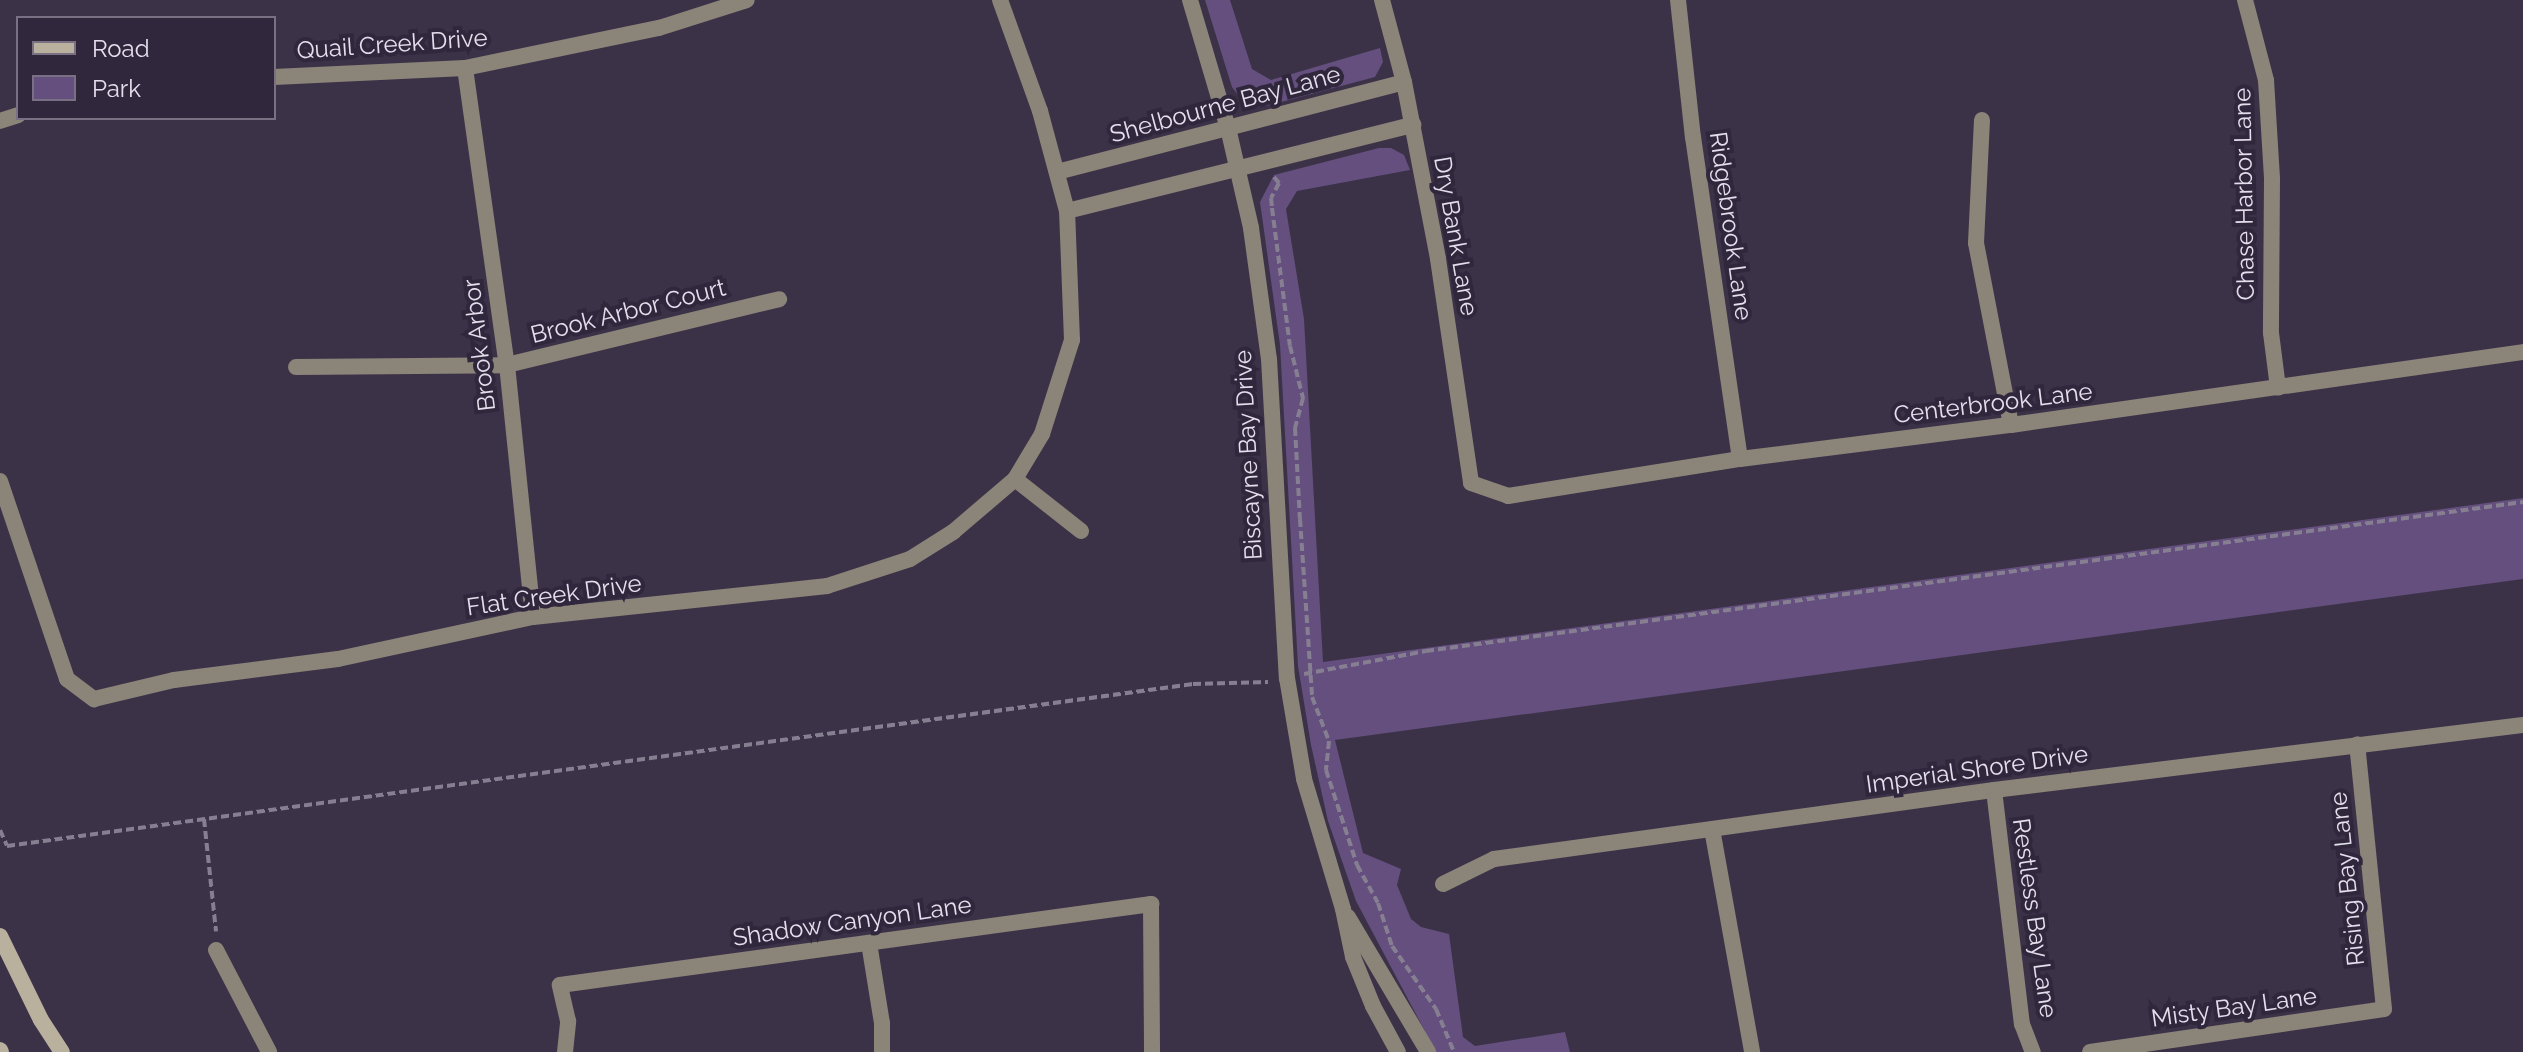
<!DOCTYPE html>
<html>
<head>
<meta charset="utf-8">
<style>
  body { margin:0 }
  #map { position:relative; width:2523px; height:1052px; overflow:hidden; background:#3b3247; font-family:Raleway,sans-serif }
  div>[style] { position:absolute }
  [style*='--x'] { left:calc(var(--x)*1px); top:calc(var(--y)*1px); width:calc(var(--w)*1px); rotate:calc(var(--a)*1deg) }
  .green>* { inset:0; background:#644f7e }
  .path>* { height:4px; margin-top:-2px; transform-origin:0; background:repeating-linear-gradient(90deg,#867f91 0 8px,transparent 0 12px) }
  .minor>* { height:16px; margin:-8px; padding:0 8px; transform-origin:8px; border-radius:8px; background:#8b8479 }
  .tertiary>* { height:16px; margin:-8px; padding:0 8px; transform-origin:8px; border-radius:8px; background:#8b8479 }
  .secondary>* { height:16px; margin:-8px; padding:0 8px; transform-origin:8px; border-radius:8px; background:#bab09e }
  span { translate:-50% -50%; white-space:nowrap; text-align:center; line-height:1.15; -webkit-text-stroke:8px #31273d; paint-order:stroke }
  .street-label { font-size:24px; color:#e4dfed }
  .legend { position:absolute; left:16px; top:16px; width:260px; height:104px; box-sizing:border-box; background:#31273d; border:2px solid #797183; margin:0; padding:10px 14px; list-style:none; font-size:24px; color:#e4dfed }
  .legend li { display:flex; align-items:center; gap:16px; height:40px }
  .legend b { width:40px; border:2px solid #797183 }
</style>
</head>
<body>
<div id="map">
  <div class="green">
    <i style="clip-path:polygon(1205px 0,1230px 0,1252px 69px,1271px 80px,1380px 48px,1383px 62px,1375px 77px,1266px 106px,1253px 105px,1241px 99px,1232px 87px)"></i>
    <i style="clip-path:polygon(1379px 148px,1391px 148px,1404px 155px,1410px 170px,1297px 191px,1286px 209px,1304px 319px,1323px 662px,2523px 498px,2523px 579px,1335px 740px,1363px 853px,1401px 869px,1397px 885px,1411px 919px,1421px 927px,1449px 934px,1463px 1037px,1475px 1046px,1565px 1032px,1570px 1052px,1436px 1052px,1356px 901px,1328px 821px,1311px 745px,1298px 666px,1280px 345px,1260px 202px,1274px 175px)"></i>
  </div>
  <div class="path">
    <i style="--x:1274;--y:177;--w:8;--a:50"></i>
    <i style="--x:1279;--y:183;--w:17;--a:118"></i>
    <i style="--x:1271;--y:198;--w:10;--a:84"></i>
    <i style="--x:1272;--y:208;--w:139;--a:82.6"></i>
    <i style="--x:1290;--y:346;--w:54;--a:76"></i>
    <i style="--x:1303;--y:398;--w:31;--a:105"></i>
    <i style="--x:1295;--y:428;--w:91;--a:86.9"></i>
    <i style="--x:1300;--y:519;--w:178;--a:86.1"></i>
    <i style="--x:1312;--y:697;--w:47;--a:68.9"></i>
    <i style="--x:1329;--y:741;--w:29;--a:96"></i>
    <i style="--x:1326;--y:770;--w:100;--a:71.9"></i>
    <i style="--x:1357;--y:865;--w:43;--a:61.1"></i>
    <i style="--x:1378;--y:903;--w:45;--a:72"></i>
    <i style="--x:1392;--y:946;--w:77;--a:55.1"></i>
    <i style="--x:1436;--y:1009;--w:47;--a:67.3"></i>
    <i style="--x:1304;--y:674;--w:124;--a:-10.7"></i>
    <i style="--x:1426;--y:651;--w:1107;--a:-7.73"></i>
    <i style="--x:204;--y:819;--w:113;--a:83.9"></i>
    <i style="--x:0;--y:830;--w:17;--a:66"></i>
    <i style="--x:7;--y:846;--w:1197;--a:-7.78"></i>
    <i style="--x:1193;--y:684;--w:75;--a:-1.5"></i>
  </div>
  <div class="minor">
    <i style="--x:1382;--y:0;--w:85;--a:75"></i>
    <i style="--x:1404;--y:82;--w:180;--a:79.1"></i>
    <i style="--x:1438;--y:259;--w:226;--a:81.6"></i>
    <i style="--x:1471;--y:483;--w:39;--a:19"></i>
    <i style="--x:1508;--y:496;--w:235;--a:-9.1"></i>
    <i style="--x:1740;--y:459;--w:273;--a:-7.2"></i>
    <i style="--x:2011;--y:425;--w:517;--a:-8.11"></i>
    <i style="--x:1678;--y:0;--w:138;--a:83.8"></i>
    <i style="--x:1693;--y:137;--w:325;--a:81.7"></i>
    <i style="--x:2245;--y:0;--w:83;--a:75.3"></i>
    <i style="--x:2266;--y:80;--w:98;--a:86.5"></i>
    <i style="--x:2272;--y:178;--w:155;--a:90.4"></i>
    <i style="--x:2271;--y:333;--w:55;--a:82.7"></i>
    <i style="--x:465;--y:68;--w:300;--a:82"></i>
    <i style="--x:507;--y:365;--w:253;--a:84.1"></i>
    <i style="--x:274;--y:77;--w:191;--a:-2.7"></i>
    <i style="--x:465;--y:68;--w:198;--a:-11.7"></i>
    <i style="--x:659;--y:28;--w:92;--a:-17.7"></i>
    <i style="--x:1982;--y:120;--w:123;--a:92.8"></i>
    <i style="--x:1976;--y:243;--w:185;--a:79.1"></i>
    <i style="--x:0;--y:121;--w:19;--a:-18"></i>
    <i style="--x:1057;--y:172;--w:358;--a:-14.5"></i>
    <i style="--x:1067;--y:211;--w:357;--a:-14"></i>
    <i style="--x:296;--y:367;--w:211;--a:-0.5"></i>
    <i style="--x:507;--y:365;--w:280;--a:-13.6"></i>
    <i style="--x:1015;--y:479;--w:84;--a:38.2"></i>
    <i style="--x:0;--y:481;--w:209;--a:71.3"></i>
    <i style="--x:67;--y:679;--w:34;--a:37"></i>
    <i style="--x:94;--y:699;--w:82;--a:-13.4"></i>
    <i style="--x:174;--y:680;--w:165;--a:-7.3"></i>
    <i style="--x:338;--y:659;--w:199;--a:-12.2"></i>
    <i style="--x:533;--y:617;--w:296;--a:-6"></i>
    <i style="--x:827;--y:586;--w:87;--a:-18"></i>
    <i style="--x:910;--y:559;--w:51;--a:-32.1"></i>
    <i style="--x:953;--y:532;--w:82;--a:-40.5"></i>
    <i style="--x:1015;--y:479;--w:52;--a:-59"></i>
    <i style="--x:1042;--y:434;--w:99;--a:-72.3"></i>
    <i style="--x:1072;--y:340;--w:129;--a:-92.2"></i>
    <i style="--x:1067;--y:211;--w:104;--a:-105.1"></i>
    <i style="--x:1040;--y:111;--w:118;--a:-109.8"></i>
    <i style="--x:1994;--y:790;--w:236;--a:83.2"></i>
    <i style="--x:2022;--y:1024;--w:30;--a:69"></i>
    <i style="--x:1712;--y:829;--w:227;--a:79.8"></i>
    <i style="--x:1443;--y:884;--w:57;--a:-26.1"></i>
    <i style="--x:1494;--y:859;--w:505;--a:-7.86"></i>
    <i style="--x:1994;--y:790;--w:533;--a:-7.01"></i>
    <i style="--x:869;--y:943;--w:81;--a:80.8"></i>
    <i style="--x:882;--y:1023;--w:29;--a:90"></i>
    <i style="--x:216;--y:950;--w:115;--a:62.5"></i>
    <i style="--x:565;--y:1052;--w:31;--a:-84"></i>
    <i style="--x:568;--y:1021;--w:37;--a:-103"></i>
    <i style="--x:560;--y:985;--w:597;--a:-7.8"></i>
    <i style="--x:1151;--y:904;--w:148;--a:89.6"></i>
    <i style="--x:2090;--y:1052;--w:297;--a:-8.3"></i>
    <i style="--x:2384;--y:1009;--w:266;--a:-95.8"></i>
  </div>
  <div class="tertiary">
    <i style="--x:1190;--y:0;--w:134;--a:73.5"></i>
    <i style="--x:1228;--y:128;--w:103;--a:77"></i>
    <i style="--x:1251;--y:228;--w:132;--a:82.2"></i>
    <i style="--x:1269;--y:359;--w:320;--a:86.8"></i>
    <i style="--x:1287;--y:678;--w:102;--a:80.4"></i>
    <i style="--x:1304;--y:779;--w:136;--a:73.3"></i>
    <i style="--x:1343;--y:909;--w:49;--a:78.2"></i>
    <i style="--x:1353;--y:957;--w:53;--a:67.8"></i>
    <i style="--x:1373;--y:1006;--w:52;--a:61.5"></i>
    <i style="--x:1348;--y:917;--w:157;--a:59.3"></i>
  </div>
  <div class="secondary">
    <i style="--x:0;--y:936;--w:93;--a:64"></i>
    <i style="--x:41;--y:1020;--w:38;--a:57"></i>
    <i style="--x:0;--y:1050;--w:2;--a:63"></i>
  </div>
  <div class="street-label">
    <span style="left:392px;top:44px;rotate:-4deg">Quail Creek Drive</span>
    <span style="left:1225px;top:104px;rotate:-15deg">Shelbourne Bay Lane</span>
    <span style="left:2244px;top:194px;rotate:-91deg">Chase Harbor Lane</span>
    <span style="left:1731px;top:226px;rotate:82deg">Ridgebrook Lane</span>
    <span style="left:1456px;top:236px;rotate:80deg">Dry Bank Lane</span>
    <span style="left:628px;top:311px;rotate:-14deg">Brook Arbor Court</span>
    <span style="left:479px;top:345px;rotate:-97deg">Brook Arbor</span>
    <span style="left:1993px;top:403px;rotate:-7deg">Centerbrook Lane</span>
    <span style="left:1248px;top:455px;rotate:-93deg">Biscayne Bay Drive</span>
    <span style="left:554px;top:595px;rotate:-8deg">Flat Creek Drive</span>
    <span style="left:1977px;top:769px;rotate:-8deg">Imperial Shore Drive</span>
    <span style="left:2347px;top:879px;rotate:-96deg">Rising Bay Lane</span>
    <span style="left:2035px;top:918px;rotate:82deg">Restless Bay Lane</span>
    <span style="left:852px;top:921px;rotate:-8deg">Shadow Canyon Lane</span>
    <span style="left:2234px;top:1007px;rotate:-8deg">Misty Bay Lane</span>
  </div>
  <ul class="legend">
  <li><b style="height:10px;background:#bab09e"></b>Road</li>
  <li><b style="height:22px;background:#644f7e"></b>Park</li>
  </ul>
</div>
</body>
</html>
